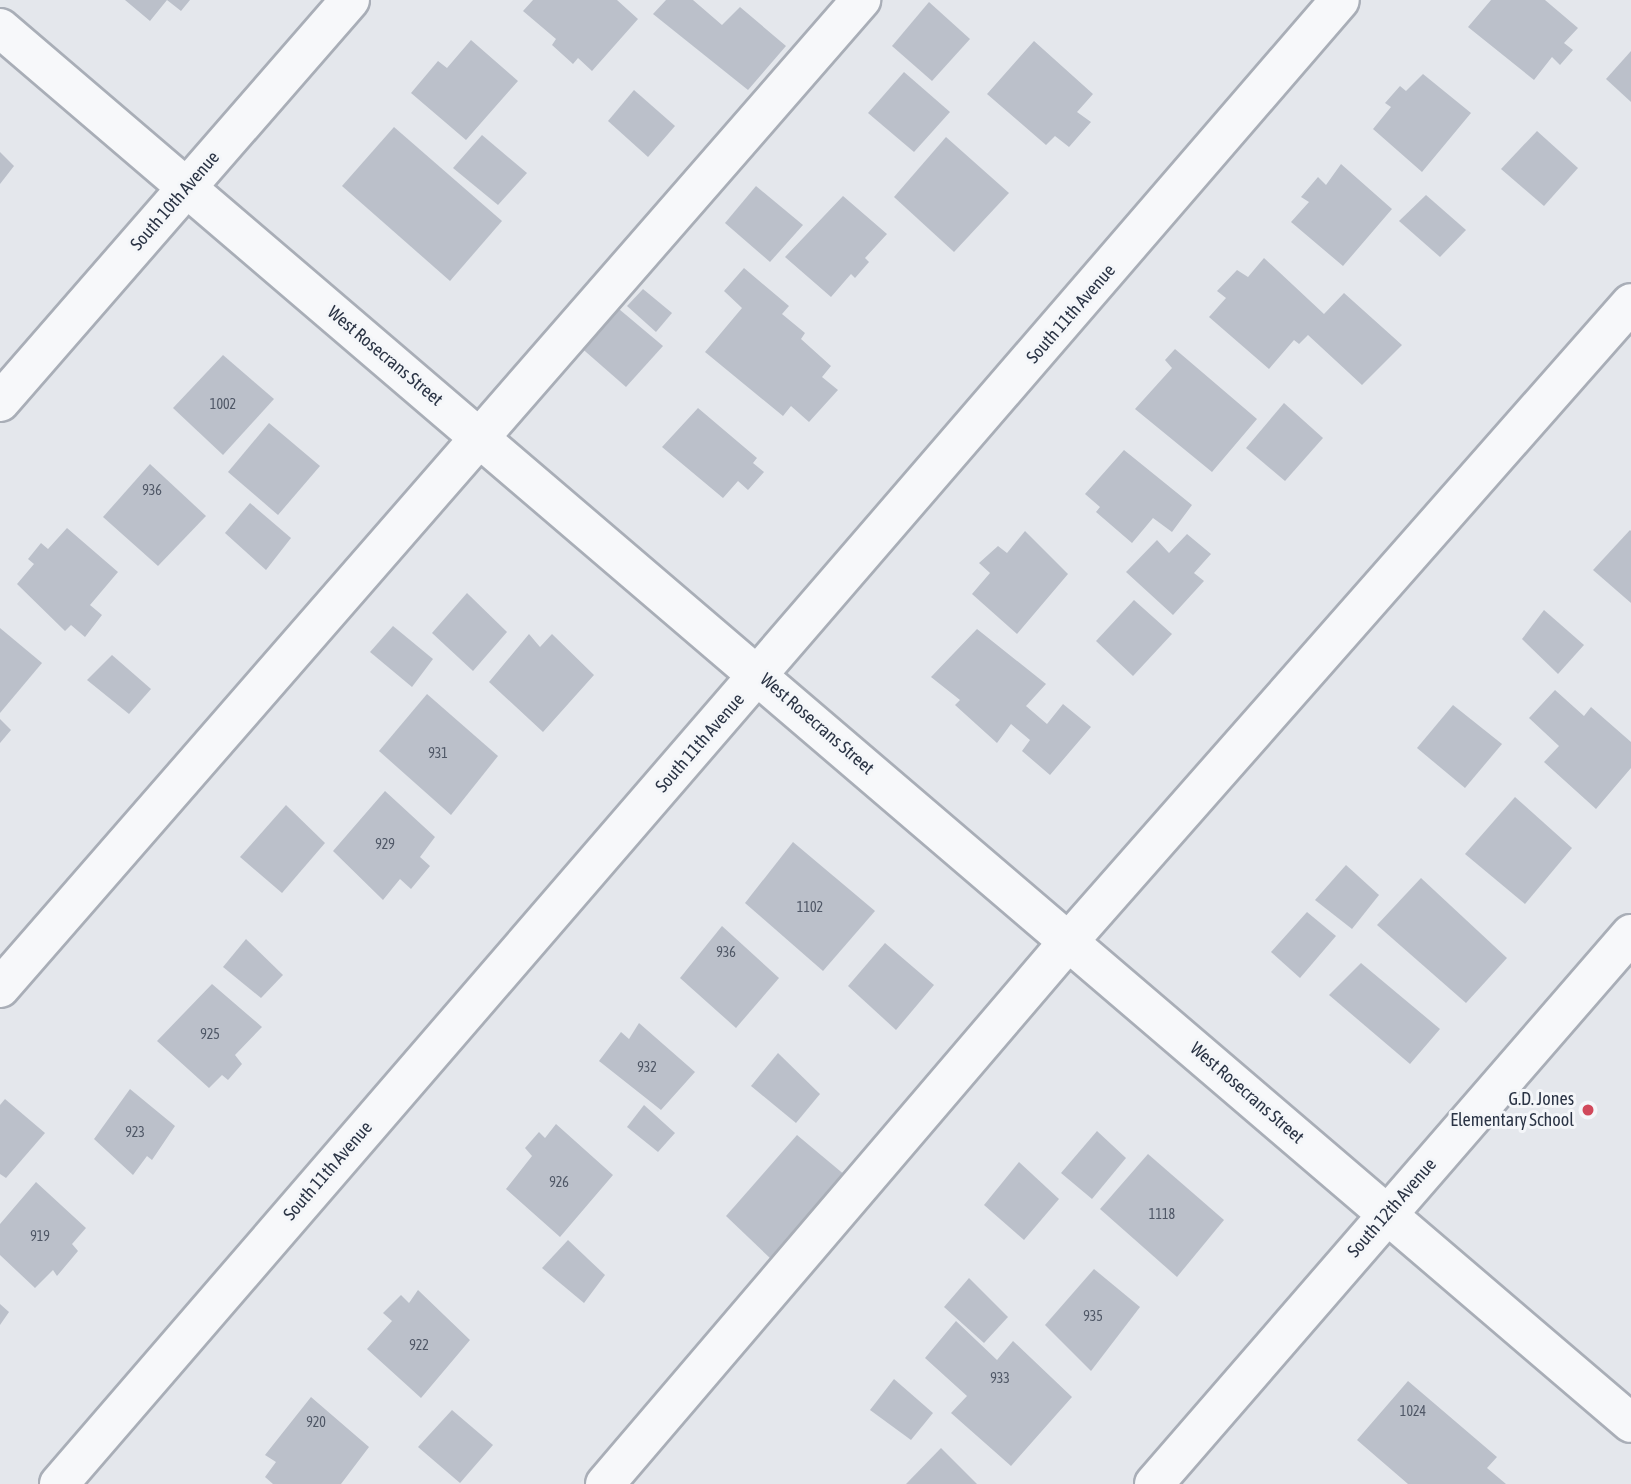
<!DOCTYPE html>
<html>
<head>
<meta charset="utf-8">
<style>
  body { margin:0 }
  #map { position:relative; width:1631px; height:1484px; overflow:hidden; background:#e4e7ec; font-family:"Asap Condensed",sans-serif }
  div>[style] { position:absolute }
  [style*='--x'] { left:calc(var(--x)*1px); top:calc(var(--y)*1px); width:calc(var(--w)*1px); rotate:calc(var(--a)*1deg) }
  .building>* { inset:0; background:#bbc0ca }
  .roads { filter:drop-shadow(2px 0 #a9aeb7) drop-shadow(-2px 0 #a9aeb7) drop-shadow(0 2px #a9aeb7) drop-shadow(0 -2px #a9aeb7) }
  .minor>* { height:38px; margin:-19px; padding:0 19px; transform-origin:19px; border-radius:19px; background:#f7f8fa }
  .dots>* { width:19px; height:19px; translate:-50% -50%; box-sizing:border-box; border:4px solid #f4f6f9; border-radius:50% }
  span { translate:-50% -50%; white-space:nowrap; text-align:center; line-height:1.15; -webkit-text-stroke:6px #f4f6f9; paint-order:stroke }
  .number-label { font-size:14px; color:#4f5766 }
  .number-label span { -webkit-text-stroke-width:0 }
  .street-label { font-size:18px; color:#2b3445 }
  .poi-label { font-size:18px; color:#2b3445 }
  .right { translate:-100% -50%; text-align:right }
</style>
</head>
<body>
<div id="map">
  <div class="building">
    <i style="clip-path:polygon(125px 0,190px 0,181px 11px,167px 0,150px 21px)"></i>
    <i style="clip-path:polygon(533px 0,617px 0,638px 19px,592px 71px,578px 58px,573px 64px,552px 45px,556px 39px,523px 11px)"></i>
    <i style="clip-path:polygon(666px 0,693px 0,722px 25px,740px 7px,786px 46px,748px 90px,653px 14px)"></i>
    <i style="clip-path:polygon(1491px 0,1545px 0,1578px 28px,1564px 43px,1573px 50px,1560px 65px,1552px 57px,1534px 80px,1468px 27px)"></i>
    <i style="clip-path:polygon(929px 2px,970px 39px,932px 81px,892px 46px)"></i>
    <i style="clip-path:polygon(471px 40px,518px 81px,466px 140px,411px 93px,438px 61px,447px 68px)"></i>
    <i style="clip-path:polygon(1034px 41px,1093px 94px,1077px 112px,1091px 122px,1069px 147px,1055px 136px,1046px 145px,987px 94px)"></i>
    <i style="clip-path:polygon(1631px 51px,1631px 102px,1606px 79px)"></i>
    <i style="clip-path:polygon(904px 72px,950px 112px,914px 152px,868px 113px)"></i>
    <i style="clip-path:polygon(1423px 74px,1471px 113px,1422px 172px,1373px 129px,1391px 107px,1385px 103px,1400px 86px,1406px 91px)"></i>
    <i style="clip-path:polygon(634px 90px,675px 126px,648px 157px,608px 121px)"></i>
    <i style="clip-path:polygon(394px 127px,502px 221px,450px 281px,342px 186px)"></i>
    <i style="clip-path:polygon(1537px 131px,1578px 168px,1544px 206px,1501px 169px)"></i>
    <i style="clip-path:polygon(482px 135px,527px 173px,498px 205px,453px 168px)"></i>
    <i style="clip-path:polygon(946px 137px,1009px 193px,954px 252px,894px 197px)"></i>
    <i style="clip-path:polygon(0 152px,14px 166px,0 184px)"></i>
    <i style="clip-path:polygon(1341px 164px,1392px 209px,1343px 266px,1291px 222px,1309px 202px,1301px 197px,1318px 177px,1326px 185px)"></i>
    <i style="clip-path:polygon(756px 186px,803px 225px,770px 262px,725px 223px)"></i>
    <i style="clip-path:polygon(1426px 195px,1466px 230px,1440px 257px,1399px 221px)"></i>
    <i style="clip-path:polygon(843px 196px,887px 234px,865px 258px,869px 262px,855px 278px,851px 274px,831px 297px,785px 257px)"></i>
    <i style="clip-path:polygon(1264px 258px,1324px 314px,1344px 293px,1402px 345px,1362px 385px,1308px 335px,1299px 344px,1294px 340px,1269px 369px,1209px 317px,1226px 298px,1217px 291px,1237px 270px,1248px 277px)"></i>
    <i style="clip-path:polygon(744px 268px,789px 306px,782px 314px,805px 333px,801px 339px,831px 366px,822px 377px,838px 390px,809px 422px,791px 406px,783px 416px,705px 352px,742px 308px,724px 291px)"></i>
    <i style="clip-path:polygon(643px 289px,672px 313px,656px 332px,627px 306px)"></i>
    <i style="clip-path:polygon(613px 304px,663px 346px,626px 387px,578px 345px)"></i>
    <i style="clip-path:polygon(1175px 349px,1257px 419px,1212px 472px,1135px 409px,1172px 368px,1165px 360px)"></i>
    <i style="clip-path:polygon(223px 355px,274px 399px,223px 455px,173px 408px)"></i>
    <i style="clip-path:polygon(1284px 403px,1323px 438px,1285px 481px,1246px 448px)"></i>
    <i style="clip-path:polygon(698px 408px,757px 458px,753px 463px,764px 472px,748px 490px,738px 481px,723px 498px,662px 447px)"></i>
    <i style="clip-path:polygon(269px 423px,320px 466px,278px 515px,228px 472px)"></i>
    <i style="clip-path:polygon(1124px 450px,1192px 505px,1172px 532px,1153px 518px,1132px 543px,1096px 512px,1100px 507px,1085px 494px)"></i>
    <i style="clip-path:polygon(150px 464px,206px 516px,158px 566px,103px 517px)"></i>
    <i style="clip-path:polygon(250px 503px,291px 538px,266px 570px,225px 533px)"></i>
    <i style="clip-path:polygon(67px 528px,118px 572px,90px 605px,102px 615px,85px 637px,71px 625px,65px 631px,17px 584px,34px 564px,28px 559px,41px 543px,48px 549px)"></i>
    <i style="clip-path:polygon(1630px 530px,1631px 531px,1631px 603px,1593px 570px)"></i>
    <i style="clip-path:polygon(1025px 531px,1068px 574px,1017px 634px,972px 594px,990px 573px,979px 563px,998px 546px,1007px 553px)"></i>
    <i style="clip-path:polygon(1187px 534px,1211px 554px,1194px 573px,1204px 581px,1173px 615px,1126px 572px,1157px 540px,1169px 553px)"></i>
    <i style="clip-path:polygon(467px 593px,507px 632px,473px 671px,432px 633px)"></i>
    <i style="clip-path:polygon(1134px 600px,1172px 634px,1133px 676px,1096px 641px)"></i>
    <i style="clip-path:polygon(1544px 610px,1584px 645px,1558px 674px,1522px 639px)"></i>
    <i style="clip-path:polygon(393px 626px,433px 659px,412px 687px,370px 652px)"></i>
    <i style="clip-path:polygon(0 628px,42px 663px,0 713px)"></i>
    <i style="clip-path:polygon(977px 629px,1046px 684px,1026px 706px,1047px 724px,1063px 704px,1091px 727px,1050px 775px,1022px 751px,1030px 740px,1011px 724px,997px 743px,955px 705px,960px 700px,931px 677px)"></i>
    <i style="clip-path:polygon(529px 634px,540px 647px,552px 634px,594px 675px,543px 732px,489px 682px)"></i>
    <i style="clip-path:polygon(112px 655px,151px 689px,129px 714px,87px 680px)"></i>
    <i style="clip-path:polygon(1555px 690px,1584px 716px,1591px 707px,1631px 742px,1631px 768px,1596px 809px,1544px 762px,1559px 746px,1529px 718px)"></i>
    <i style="clip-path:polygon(427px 694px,498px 756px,451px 815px,379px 751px)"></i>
    <i style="clip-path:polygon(1453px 705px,1502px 744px,1465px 788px,1417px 748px)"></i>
    <i style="clip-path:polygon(0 719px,11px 730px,0 743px)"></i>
    <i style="clip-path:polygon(385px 791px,435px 837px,420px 857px,430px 866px,411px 889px,400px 879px,383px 900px,333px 851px)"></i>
    <i style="clip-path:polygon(1515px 797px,1572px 848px,1525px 904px,1465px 854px)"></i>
    <i style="clip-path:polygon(286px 805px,325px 843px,282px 893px,240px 857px)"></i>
    <i style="clip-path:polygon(793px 842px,875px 911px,823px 971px,745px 903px)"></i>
    <i style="clip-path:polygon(1346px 865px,1379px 895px,1352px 929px,1315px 900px)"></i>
    <i style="clip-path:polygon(1421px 878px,1507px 958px,1466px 1003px,1377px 925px)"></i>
    <i style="clip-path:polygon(1307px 912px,1336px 936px,1300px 978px,1271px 952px)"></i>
    <i style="clip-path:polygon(722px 926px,779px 978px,736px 1028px,680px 978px)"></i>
    <i style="clip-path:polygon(246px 939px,283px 975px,261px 998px,223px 967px)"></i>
    <i style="clip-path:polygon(885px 943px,934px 985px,896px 1030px,848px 986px)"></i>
    <i style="clip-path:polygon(1361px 963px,1440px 1029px,1410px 1064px,1329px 995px)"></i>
    <i style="clip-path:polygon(212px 984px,262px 1027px,235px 1055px,242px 1064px,228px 1080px,222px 1075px,209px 1088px,157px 1041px)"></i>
    <i style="clip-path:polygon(639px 1023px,695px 1072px,661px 1110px,599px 1061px,621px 1032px,629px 1039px)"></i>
    <i style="clip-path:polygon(778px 1053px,820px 1094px,796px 1123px,751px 1086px)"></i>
    <i style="clip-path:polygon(130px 1089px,175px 1126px,152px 1160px,147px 1156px,133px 1175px,94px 1139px)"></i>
    <i style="clip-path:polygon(5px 1099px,45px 1133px,6px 1178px,0 1174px,0 1105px)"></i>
    <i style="clip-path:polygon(644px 1105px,675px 1133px,658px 1152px,627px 1127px)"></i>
    <i style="clip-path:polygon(556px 1124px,613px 1175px,560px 1237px,506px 1189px,532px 1156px,525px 1148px,539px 1132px,545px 1138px)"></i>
    <i style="clip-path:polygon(1097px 1131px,1126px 1158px,1092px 1199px,1061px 1173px)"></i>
    <i style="clip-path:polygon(797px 1135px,846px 1176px,771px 1259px,726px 1216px)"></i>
    <i style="clip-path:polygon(1148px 1154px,1224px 1220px,1177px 1277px,1100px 1209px)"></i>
    <i style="clip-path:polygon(1019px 1162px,1059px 1199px,1024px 1240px,984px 1205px)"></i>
    <i style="clip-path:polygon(36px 1182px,86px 1228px,72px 1244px,78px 1251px,57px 1276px,53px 1270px,35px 1288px,0 1255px,0 1224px)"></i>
    <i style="clip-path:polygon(568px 1240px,605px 1275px,584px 1303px,542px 1268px)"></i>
    <i style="clip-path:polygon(1094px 1269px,1140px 1307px,1091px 1371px,1045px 1325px)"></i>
    <i style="clip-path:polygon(969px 1278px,1008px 1317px,984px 1343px,944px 1307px)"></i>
    <i style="clip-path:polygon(418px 1290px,470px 1340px,421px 1398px,367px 1349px,392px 1321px,383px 1313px,401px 1295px,409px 1303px)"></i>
    <i style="clip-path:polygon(0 1304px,9px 1312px,0 1325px)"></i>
    <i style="clip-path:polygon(956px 1321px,997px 1360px,1013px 1341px,1072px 1397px,1011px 1466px,951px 1413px,967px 1396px,925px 1358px)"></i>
    <i style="clip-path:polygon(894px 1379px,933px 1413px,911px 1440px,870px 1410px)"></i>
    <i style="clip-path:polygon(1408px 1381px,1497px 1457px,1487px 1468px,1506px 1484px,1408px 1484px,1357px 1440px)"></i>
    <i style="clip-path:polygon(311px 1397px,369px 1447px,341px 1484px,273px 1484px,265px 1477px,276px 1462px,265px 1455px)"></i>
    <i style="clip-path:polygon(452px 1410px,493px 1445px,460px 1483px,418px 1447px)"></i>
    <i style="clip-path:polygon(941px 1448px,977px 1484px,906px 1484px)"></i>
  </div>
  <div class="roads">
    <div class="minor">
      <i style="--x:0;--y:28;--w:2146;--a:40.54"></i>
      <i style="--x:0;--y:402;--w:533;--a:-48.96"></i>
      <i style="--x:0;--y:988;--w:1311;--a:-48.93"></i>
      <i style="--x:59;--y:1484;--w:1960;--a:-49.2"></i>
      <i style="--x:605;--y:1484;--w:714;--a:-49.49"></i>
      <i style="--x:1069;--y:941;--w:850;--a:-48.62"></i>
      <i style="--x:1154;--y:1484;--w:728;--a:-49.07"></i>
    </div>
  </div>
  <div class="dots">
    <i style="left:1588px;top:1110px;background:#d1495b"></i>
  </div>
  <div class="number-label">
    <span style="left:223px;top:404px">1002</span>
    <span style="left:152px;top:490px">936</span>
    <span style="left:438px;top:753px">931</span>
    <span style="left:385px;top:844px">929</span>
    <span style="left:810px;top:907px">1102</span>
    <span style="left:726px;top:952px">936</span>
    <span style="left:210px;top:1034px">925</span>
    <span style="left:647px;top:1067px">932</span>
    <span style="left:135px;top:1132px">923</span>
    <span style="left:559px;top:1182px">926</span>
    <span style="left:1162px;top:1214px">1118</span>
    <span style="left:40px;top:1236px">919</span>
    <span style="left:1093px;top:1316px">935</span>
    <span style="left:419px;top:1345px">922</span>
    <span style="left:1000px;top:1378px">933</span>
    <span style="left:1413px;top:1411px">1024</span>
    <span style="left:316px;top:1422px">920</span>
  </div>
  <div class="street-label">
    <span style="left:175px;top:201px;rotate:-49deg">South 10th Avenue</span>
    <span style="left:1071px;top:314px;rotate:-49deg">South 11th Avenue</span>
    <span style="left:385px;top:356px;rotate:40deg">West Rosecrans Street</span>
    <span style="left:817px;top:724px;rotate:41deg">West Rosecrans Street</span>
    <span style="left:700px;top:743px;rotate:-49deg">South 11th Avenue</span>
    <span style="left:1247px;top:1093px;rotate:41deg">West Rosecrans Street</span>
    <span style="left:328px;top:1171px;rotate:-49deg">South 11th Avenue</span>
    <span style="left:1392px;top:1208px;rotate:-49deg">South 12th Avenue</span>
  </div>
  <div class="poi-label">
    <span class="right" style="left:1574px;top:1110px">G.D. Jones<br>Elementary School</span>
  </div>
</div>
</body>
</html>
